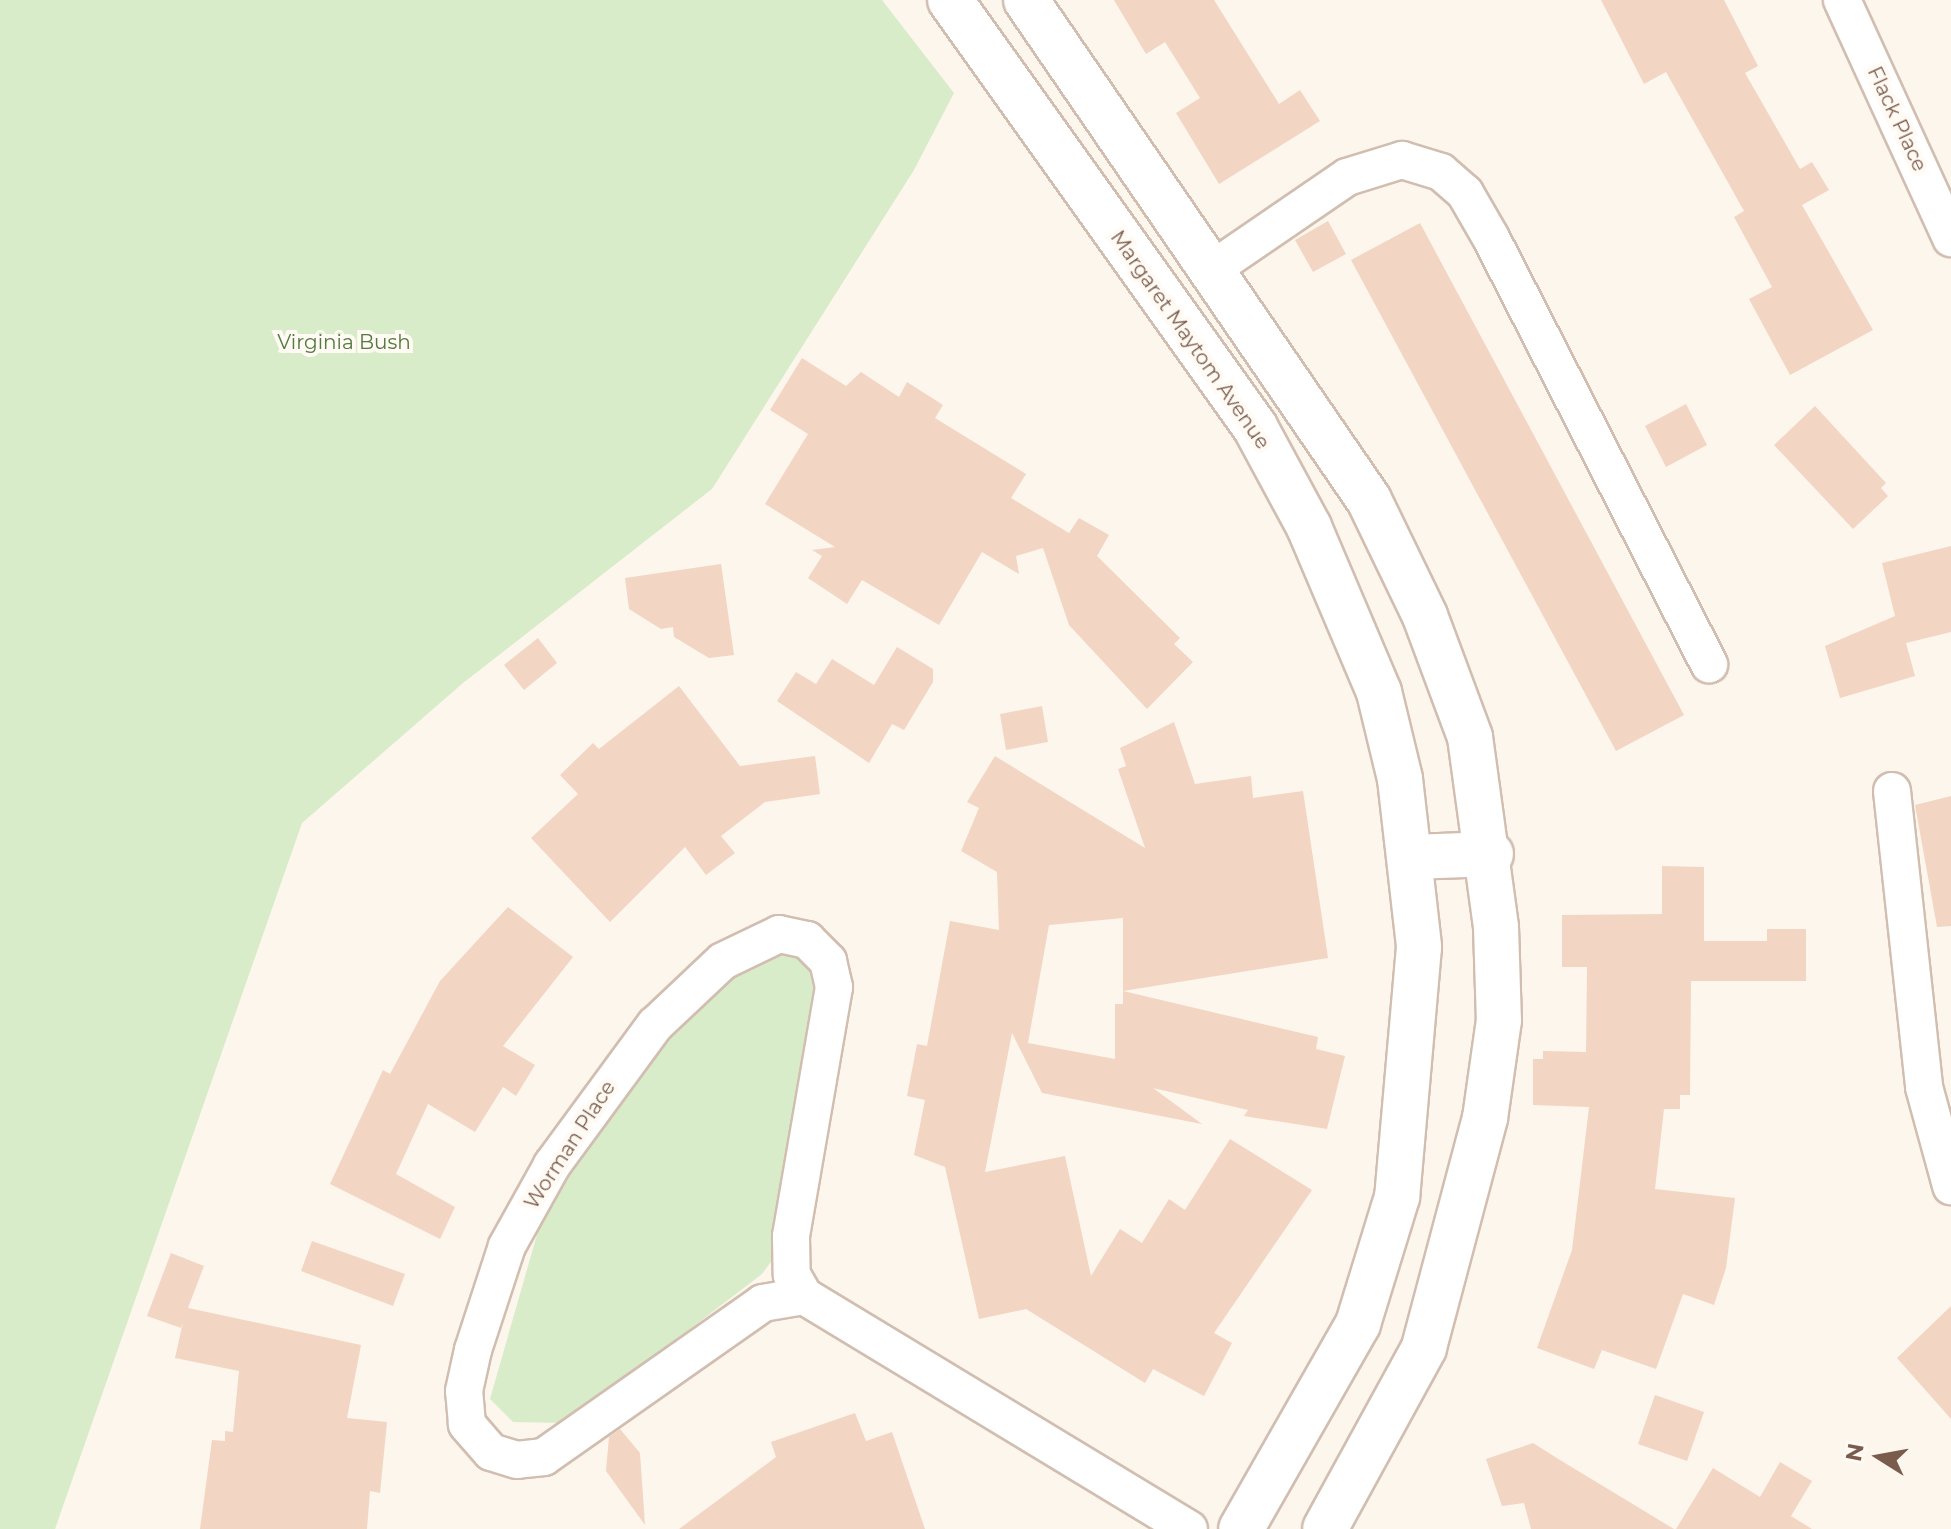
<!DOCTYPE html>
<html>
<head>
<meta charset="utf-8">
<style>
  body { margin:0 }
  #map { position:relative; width:1951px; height:1529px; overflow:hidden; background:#fdf6ec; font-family:Montserrat,sans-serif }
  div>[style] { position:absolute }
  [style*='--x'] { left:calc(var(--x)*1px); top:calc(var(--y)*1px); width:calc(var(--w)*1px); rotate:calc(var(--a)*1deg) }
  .green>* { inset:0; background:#d8ecc9 }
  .building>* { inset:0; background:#f3d5c3 }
  .roads { filter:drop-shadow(2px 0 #d1beb0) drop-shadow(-2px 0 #d1beb0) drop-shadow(0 2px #d1beb0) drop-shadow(0 -2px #d1beb0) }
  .minor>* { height:36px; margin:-18px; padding:0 18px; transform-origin:18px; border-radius:18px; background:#fff }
  .tertiary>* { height:44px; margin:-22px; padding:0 22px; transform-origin:22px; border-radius:22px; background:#fff }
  span { translate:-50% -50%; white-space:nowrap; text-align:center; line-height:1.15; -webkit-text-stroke:8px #fffaf3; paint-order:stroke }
  .street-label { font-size:20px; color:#7a5c4d }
  .park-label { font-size:20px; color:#537a41 }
  .north { position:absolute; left:1839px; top:1417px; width:80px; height:80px; -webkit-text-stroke:6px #fffaf3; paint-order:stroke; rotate:281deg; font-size:22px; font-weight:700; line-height:32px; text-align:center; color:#7a5c4d }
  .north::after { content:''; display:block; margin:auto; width:28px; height:36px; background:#7a5c4d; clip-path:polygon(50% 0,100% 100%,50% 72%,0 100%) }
</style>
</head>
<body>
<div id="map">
  <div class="green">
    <i style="clip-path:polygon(0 0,882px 0,954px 93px,914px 170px,712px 489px,463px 683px,302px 823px,55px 1529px,0 1529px)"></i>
    <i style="clip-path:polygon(785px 942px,831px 979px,796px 1228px,762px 1274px,567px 1423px,513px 1422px,490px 1399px,550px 1189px,591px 1118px,751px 943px)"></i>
  </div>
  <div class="building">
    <i style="clip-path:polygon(1114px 0,1214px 0,1279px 104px,1300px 90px,1320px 121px,1219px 184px,1176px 113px,1200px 98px,1165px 42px,1146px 54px)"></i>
    <i style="clip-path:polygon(1601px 0,1724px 0,1758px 66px,1745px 73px,1800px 169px,1812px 162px,1829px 190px,1802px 205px,1873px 330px,1790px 375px,1749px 299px,1772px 287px,1734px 217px,1744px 211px,1666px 72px,1644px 84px)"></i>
    <i style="clip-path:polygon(1328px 221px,1346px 254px,1313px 272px,1295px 240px)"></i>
    <i style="clip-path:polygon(1420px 223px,1684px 715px,1616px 751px,1351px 260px)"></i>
    <i style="clip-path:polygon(802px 358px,846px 386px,861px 372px,899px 397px,907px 382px,943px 405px,935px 418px,1026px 474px,1011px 498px,1069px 533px,1079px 518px,1109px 535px,1097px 556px,1180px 638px,1174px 644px,1193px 662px,1147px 709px,1069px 625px,1043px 548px,1016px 556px,1019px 574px,982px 552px,939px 625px,862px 580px,847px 604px,808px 578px,822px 556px,812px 550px,835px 547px,765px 504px,808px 434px,770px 410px)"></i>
    <i style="clip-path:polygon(1686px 404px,1707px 445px,1666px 467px,1645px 426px)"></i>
    <i style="clip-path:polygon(1815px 406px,1886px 483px,1881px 488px,1888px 496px,1853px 529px,1774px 445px)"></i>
    <i style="clip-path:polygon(1951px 546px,1951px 632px,1906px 643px,1915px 676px,1840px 698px,1825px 646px,1895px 616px,1882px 563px)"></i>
    <i style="clip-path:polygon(721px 564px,734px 655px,709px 658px,674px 637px,673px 627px,661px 629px,629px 609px,625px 578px)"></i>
    <i style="clip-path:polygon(538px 638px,557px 663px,524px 690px,504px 665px)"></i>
    <i style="clip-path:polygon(897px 647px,933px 669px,933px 682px,904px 730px,892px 724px,869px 763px,777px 701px,796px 672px,816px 684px,832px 659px,874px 685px)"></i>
    <i style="clip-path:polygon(679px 686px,740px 766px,815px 756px,820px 794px,765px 802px,721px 836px,735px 853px,706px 875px,685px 847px,610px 922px,531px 838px,578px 794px,560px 775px,593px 743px,599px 749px)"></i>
    <i style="clip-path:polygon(1042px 706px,1048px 742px,1006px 750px,1000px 714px)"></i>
    <i style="clip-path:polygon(1174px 722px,1195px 784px,1251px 776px,1253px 798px,1303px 791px,1328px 958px,1123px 991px,1123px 918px,1049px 925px,1028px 1043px,1115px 1059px,1115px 1004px,1123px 1004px,1123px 991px,1318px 1037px,1316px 1049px,1345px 1056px,1327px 1129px,1244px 1116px,1248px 1110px,1153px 1088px,1202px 1124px,1042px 1093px,1012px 1033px,985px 1172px,1065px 1156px,1091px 1276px,1120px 1229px,1142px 1243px,1169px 1199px,1185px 1210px,1230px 1139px,1312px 1190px,1214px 1333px,1232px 1343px,1204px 1396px,1153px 1369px,1145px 1383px,1026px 1309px,979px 1319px,945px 1167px,914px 1155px,925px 1100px,907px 1096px,917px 1044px,927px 1046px,950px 921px,999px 930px,997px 872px,961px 851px,979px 808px,967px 802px,995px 756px,1145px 848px,1118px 769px,1126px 766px,1120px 748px)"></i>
    <i style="clip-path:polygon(1951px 796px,1951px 926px,1937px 927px,1915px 805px)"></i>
    <i style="clip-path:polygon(1662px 866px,1704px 867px,1704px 941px,1767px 941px,1767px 929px,1806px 929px,1806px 981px,1691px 981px,1690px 1095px,1680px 1095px,1680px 1109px,1664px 1109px,1655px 1189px,1735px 1198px,1726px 1268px,1714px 1305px,1683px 1294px,1656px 1369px,1602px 1350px,1594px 1369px,1537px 1348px,1572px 1250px,1589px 1107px,1533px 1105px,1533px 1059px,1543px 1059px,1543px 1051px,1586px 1052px,1587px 967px,1562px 967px,1562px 915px,1662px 914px)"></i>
    <i style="clip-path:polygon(508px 907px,573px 957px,503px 1046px,535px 1065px,516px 1096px,503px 1087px,475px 1132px,428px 1104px,396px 1174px,455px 1207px,440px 1239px,330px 1184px,383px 1070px,390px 1074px,440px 981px)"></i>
    <i style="clip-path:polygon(312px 1241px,405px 1274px,393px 1306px,301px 1271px)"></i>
    <i style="clip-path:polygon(171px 1253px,204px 1266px,188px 1308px,361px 1345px,347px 1418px,387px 1422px,380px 1493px,370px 1491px,367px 1529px,200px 1529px,212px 1440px,225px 1441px,225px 1431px,233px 1432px,239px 1371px,175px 1358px,183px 1322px,181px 1328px,147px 1316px)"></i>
    <i style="clip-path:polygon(1951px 1306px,1951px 1419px,1897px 1358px)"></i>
    <i style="clip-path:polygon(1655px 1395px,1704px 1412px,1687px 1461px,1638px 1444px)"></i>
    <i style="clip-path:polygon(855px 1413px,866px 1441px,892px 1432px,925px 1529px,679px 1529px,776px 1457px,771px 1442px)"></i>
    <i style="clip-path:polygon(620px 1429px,640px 1453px,645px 1525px,606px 1471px,609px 1437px)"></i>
    <i style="clip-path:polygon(1533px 1443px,1560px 1460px,1674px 1529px,1531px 1529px,1524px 1503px,1502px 1506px,1486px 1459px)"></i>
    <i style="clip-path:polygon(1780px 1462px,1812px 1481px,1791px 1516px,1812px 1529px,1676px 1529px,1713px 1468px,1760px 1497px)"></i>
  </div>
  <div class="roads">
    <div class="minor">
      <i style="--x:1842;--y:0;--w:262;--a:65.4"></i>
      <i style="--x:1214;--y:268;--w:161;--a:-34.4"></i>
      <i style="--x:1347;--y:177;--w:58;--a:-17.2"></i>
      <i style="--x:1402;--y:160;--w:41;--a:17.1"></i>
      <i style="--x:1441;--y:172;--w:32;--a:41"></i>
      <i style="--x:1465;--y:193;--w:52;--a:60"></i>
      <i style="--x:1491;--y:238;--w:479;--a:62.9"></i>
      <i style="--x:1892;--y:791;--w:298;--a:83.8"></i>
      <i style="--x:1924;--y:1087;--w:103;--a:74.7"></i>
      <i style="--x:804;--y:1296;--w:42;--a:170.3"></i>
      <i style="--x:763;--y:1303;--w:268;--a:144.9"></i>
      <i style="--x:544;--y:1457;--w:27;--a:174"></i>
      <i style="--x:517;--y:1460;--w:27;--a:-163"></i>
      <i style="--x:491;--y:1452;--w:37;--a:-131"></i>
      <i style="--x:467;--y:1424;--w:33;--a:-95"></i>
      <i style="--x:464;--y:1391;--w:42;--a:-77.6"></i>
      <i style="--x:473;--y:1350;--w:109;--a:-71.9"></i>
      <i style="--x:507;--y:1246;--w:93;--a:-60.9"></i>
      <i style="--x:552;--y:1165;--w:174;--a:-53.7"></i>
      <i style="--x:655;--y:1025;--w:93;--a:-43.3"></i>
      <i style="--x:723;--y:961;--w:62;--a:-25.7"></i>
      <i style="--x:779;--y:934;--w:29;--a:12"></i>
      <i style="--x:807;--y:940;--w:30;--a:45"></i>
      <i style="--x:828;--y:961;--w:27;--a:77"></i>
      <i style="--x:834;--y:987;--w:253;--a:99.8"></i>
      <i style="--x:791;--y:1236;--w:39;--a:89"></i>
      <i style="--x:792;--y:1275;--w:24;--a:60"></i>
      <i style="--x:804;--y:1296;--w:450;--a:31.2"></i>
    </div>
    <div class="tertiary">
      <i style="--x:950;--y:0;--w:525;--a:54.46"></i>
      <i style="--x:1255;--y:427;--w:114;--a:61.6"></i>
      <i style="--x:1309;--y:527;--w:179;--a:67"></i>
      <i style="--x:1379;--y:692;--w:89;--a:76.4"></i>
      <i style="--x:1400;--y:779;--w:169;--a:83.5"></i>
      <i style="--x:1419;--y:947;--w:251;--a:95"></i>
      <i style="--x:1397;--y:1197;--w:133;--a:107.1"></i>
      <i style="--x:1358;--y:1324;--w:236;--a:119.7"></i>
      <i style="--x:1026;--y:0;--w:606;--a:55.55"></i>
      <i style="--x:1369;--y:500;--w:129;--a:64.2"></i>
      <i style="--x:1425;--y:616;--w:129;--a:69.6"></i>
      <i style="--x:1470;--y:737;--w:192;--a:82.2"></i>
      <i style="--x:1496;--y:927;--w:93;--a:88.2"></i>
      <i style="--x:1499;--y:1020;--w:99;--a:98.1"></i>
      <i style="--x:1485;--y:1118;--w:238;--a:104.9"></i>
      <i style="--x:1424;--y:1348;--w:206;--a:118.7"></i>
      <i style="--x:1413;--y:857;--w:78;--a:-2.2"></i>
    </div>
  </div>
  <div class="street-label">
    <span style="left:1897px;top:119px;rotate:65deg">Flack Place</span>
    <span style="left:1190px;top:340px;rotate:55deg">Margaret Maytom Avenue</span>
    <span style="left:570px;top:1145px;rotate:-57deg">Worman Place</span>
  </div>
  <div class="park-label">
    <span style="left:344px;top:342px">Virginia Bush</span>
  </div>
  <div class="north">N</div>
</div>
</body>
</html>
